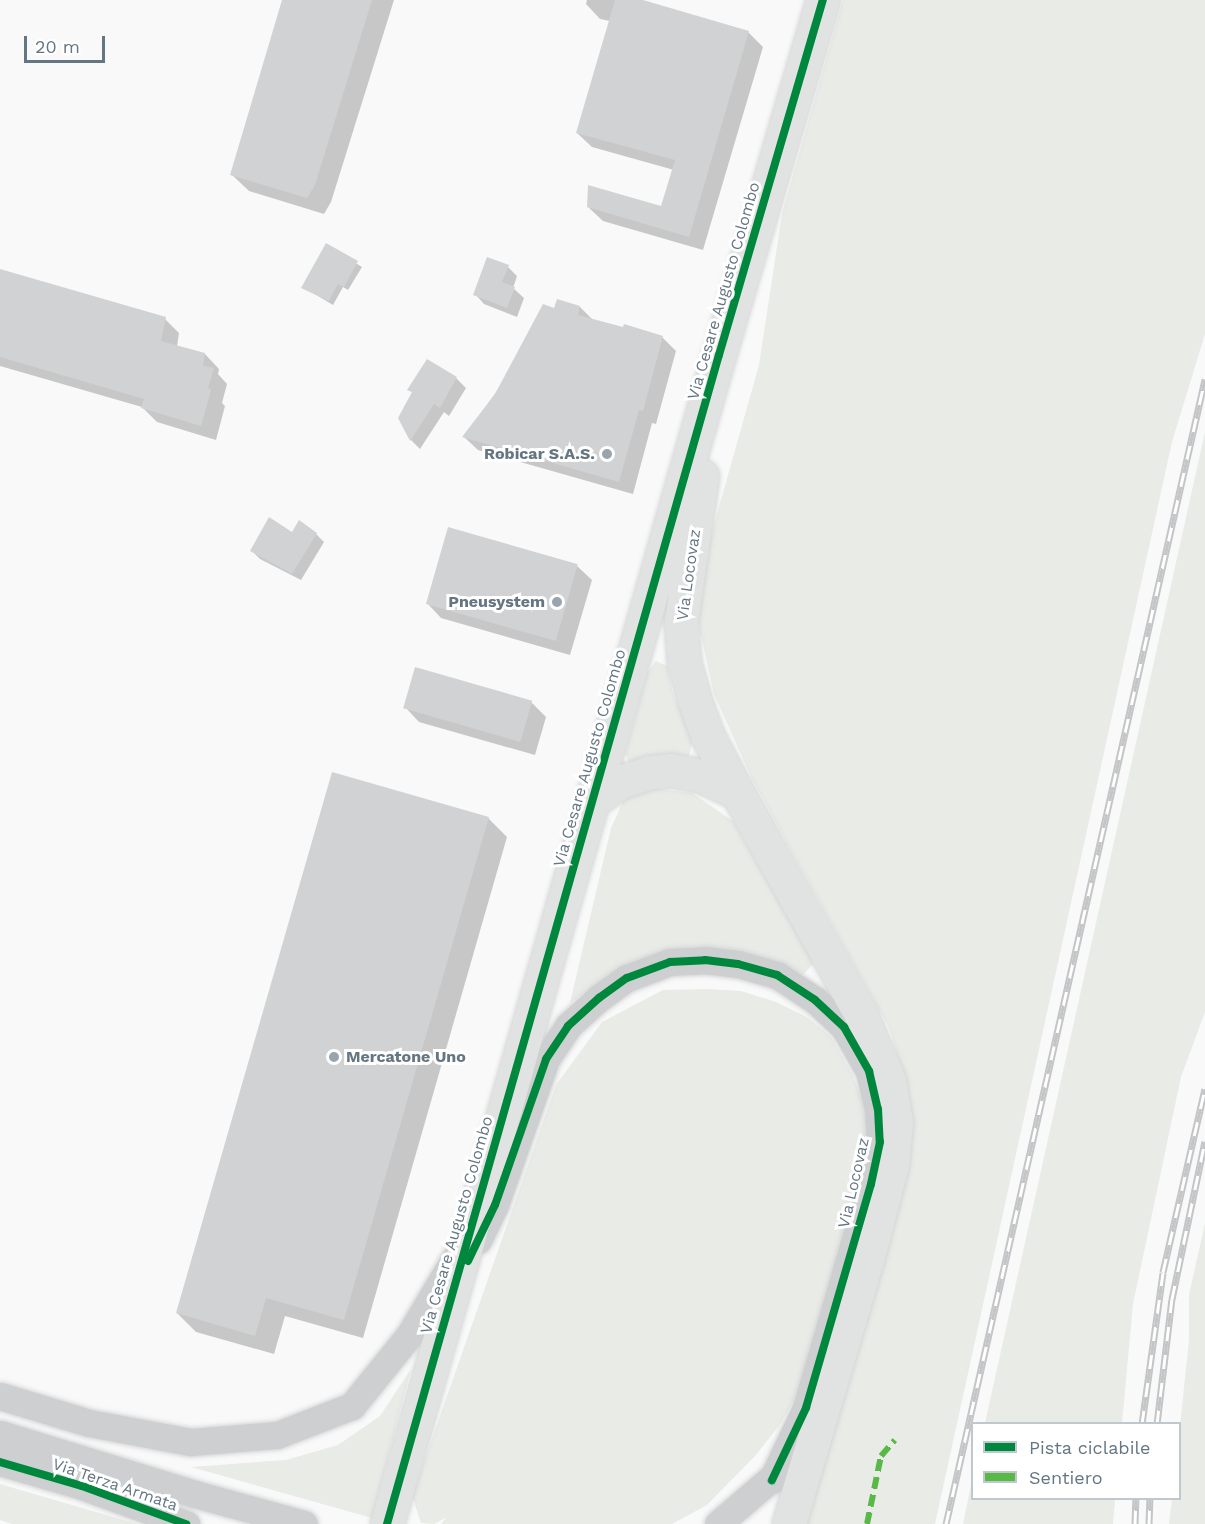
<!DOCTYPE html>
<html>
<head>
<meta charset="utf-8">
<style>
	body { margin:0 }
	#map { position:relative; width:1205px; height:1524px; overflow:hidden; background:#f9f9f9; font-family:"Work Sans",sans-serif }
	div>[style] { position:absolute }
	.green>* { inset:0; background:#e8ebe6 }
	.shadow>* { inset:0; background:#0003 }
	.building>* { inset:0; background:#d0d2d3; transform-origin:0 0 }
	.roads { filter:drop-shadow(0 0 2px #d5d6d7) drop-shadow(0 0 2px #d5d6d7) }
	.minor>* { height:27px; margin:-13.5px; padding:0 13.5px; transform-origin:13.5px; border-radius:13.5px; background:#cecfd0 }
	.major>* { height:33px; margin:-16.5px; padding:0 16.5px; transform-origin:16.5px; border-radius:16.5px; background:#e1e2e2 }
	.rail>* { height:7px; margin-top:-3.5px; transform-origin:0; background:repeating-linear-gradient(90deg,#fff 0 14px,#c3c5c6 0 28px); box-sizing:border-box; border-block:2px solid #c3c5c6 }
	.quiet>* { height:6px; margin-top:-3px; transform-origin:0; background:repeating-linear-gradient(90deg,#58b947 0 12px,transparent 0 18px) }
	.cycleway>* { height:8px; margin:-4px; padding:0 4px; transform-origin:4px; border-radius:4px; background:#00873e }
	.dots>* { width:16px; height:16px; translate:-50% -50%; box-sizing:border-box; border:3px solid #fff; border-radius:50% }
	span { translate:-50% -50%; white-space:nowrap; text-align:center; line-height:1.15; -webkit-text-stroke:6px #fff; paint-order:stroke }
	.street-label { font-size:16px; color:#657683 }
	.poi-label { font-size:16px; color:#657683; font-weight:700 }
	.right { translate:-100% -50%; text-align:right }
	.left { translate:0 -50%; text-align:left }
	.legend { position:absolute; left:971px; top:1422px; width:210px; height:78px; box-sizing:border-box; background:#fff; border:2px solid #c1c8cd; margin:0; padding:8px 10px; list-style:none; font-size:18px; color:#657683 }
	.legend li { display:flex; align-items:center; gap:12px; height:30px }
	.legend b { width:30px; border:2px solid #c1c8cd }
	.scale { position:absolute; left:24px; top:36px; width:81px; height:27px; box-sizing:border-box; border:3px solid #657683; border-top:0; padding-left:8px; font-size:18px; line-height:21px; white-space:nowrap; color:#657683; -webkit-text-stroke:4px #fff; paint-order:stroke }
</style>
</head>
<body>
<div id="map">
	<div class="green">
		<div style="clip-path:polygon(843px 0,1205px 0,1205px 334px,1172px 442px,935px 1524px,806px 1524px,891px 1231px,912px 1141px,908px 1091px,889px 1028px,752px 779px,714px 694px,695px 608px,710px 539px,759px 365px,782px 214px)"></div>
		<div style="clip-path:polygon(1205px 432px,1205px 1012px,1181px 1077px,1133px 1304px,1122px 1423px,985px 1423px)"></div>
		<div style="clip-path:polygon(656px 661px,667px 666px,673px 693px,693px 740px,688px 759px,629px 762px,625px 754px,647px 673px)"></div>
		<div style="clip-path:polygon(645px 787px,692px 793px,733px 821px,814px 963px,802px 976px,781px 966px,604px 979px,570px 1003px,611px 828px,625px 797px)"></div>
		<div style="clip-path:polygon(706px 989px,741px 991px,776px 1002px,807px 1017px,831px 1037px,852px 1074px,864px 1104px,868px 1128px,864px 1166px,799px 1392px,779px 1426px,755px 1456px,707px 1505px,672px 1524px,441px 1524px,447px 1517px,434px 1524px,421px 1523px,412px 1496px,556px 1085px,602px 1022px,663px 990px)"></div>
		<div style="clip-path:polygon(1205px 1223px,1205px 1524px,1169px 1524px,1172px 1499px,1180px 1498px,1180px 1426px,1189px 1340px,1189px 1295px)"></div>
		<div style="clip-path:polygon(411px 1369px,372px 1518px,191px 1467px,286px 1460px,338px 1445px,380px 1416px)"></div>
		<div style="clip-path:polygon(972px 1480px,972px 1498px,1115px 1499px,1113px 1524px,963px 1524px)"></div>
		<div style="clip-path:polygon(0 1484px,137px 1524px,12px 1524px,0 1520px)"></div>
	</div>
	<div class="shadow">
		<div style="clip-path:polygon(284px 0,394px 0,331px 202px,324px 214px,249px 191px,231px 174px)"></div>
		<div style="clip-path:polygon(587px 0,638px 0,748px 32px,763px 47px,703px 250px,603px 221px,588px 207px,662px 208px,674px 170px,592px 147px,577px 133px,610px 21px,600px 19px,586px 4px)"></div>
		<div style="clip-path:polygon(326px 245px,362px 267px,348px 290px,343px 287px,333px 305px,303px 287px)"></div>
		<div style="clip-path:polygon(508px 267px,517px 276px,513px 288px,524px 298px,517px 317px,484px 304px,475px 294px)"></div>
		<div style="clip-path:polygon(0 270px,165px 319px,179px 333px,177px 347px,205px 354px,219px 369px,218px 374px,227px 384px,222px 403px,225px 406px,216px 440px,157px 422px,142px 407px,0 366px)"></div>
		<div style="clip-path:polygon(580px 307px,593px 320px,624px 329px,625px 326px,663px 338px,676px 351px,656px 424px,652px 423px,633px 494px,478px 450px,464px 437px,555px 310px)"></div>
		<div style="clip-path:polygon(456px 378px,466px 388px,449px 416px,444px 412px,420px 449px,411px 440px,400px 418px)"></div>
		<div style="clip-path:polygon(293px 534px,316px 534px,324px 542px,301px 580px,260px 559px,252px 551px)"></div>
		<div style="clip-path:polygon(577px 566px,592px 580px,570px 655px,441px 618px,427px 603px)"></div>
		<div style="clip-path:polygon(532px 703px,546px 717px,535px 755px,419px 722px,405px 707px)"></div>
		<div style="clip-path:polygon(488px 818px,507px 837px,363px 1338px,285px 1316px,274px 1354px,196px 1332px,177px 1313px)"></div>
	</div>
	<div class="building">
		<div style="clip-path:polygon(282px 0,372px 0,315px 185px,307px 198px,230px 175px)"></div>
		<div style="clip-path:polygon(615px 0,643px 0,749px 31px,689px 237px,587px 207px,588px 185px,661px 206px,675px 160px,576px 133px)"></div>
		<div style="clip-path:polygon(326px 243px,358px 261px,344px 287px,338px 284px,329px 301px,301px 288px)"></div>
		<div style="clip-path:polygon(487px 257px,509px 265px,502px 282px,515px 287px,507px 308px,473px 295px)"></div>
		<div style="clip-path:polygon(0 269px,166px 317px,161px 341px,205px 353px,203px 366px,214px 368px,208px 388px,211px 390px,201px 426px,141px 408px,144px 399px,0 357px)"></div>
		<div style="clip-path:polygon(557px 299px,580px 306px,578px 315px,623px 327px,624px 324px,663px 336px,643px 411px,639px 410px,619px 482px,462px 437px,495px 394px,543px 304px,554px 308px)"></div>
		<div style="clip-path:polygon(427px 359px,457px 377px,440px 408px,434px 404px,410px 441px,398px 418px,412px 392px,407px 390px)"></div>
		<div style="clip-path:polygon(269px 517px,292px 532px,299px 520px,317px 533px,292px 574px,250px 551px)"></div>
		<div style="left:448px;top:527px;width:135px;height:80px;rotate:16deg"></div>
		<div style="left:415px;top:667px;width:122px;height:43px;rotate:16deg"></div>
		<div style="clip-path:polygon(332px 772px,489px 817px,344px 1320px,266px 1298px,255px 1336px,176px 1313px)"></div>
	</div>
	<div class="roads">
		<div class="minor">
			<div style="left:478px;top:1240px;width:39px;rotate:-64deg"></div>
			<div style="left:495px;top:1205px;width:155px;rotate:-70.7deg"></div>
			<div style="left:546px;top:1059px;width:40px;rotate:-56deg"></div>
			<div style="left:568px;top:1026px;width:42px;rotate:-42.1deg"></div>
			<div style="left:599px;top:998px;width:34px;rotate:-36deg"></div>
			<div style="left:627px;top:978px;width:46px;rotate:-20.4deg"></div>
			<div style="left:670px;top:962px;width:35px;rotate:-3deg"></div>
			<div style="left:705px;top:960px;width:33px;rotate:7deg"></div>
			<div style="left:738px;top:964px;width:41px;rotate:15.8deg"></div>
			<div style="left:777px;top:975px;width:45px;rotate:33.3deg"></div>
			<div style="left:815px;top:1000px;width:40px;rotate:43deg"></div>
			<div style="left:844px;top:1027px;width:51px;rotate:60.4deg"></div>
			<div style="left:869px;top:1071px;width:39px;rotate:77deg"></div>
			<div style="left:878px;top:1109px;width:33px;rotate:87deg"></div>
			<div style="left:880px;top:1142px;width:43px;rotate:102.1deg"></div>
			<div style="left:871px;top:1184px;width:233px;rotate:106.2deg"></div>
			<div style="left:806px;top:1408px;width:80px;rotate:115.3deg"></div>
			<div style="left:0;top:1396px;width:93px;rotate:16.9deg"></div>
			<div style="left:89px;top:1423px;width:104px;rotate:10.6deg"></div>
			<div style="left:191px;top:1442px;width:86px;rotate:-4.7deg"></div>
			<div style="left:277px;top:1435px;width:80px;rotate:-21.1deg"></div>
			<div style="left:352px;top:1406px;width:92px;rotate:-51.1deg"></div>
			<div style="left:410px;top:1334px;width:88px;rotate:-59.4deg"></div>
			<div style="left:0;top:1434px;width:204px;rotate:17.1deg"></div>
			<div style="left:195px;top:1494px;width:113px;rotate:15.4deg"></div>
			<div style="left:0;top:1462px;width:85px;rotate:16.3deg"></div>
			<div style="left:82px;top:1486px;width:111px;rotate:20.1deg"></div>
			<div style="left:718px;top:1524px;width:86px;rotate:-40.7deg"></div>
		</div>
		<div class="major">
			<div style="left:702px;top:476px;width:147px;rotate:98.2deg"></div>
			<div style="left:681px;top:621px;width:42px;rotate:85.9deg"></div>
			<div style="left:684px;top:663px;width:37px;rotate:74deg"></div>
			<div style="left:694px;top:699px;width:38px;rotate:70deg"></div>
			<div style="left:707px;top:735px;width:64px;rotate:62.2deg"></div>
			<div style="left:737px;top:792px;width:255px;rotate:60.9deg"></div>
			<div style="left:861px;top:1015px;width:72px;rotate:67deg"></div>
			<div style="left:889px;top:1081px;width:42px;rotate:80.3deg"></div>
			<div style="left:896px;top:1122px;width:43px;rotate:95.3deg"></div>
			<div style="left:892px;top:1165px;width:98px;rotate:104.7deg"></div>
			<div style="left:867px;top:1260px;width:275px;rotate:106.5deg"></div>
			<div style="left:592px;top:801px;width:34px;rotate:-34deg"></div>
			<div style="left:620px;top:782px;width:32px;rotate:-18deg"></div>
			<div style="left:650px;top:772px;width:21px;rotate:-5deg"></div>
			<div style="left:671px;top:770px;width:32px;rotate:11deg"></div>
			<div style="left:702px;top:776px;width:38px;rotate:25deg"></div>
			<div style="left:387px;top:1524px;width:1215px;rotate:-74.15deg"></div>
			<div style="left:719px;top:355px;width:370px;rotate:-73.7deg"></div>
		</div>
	</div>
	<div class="rail">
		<div style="left:1142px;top:1424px;width:153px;rotate:-82.1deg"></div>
		<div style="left:1163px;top:1272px;width:188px;rotate:-77.1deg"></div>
		<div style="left:1157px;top:1424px;width:126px;rotate:-83.2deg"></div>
		<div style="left:1172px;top:1299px;width:161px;rotate:-78.2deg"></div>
		<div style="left:946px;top:1524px;width:1174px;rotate:-77.25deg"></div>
		<div style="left:1135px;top:1524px;width:26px;rotate:-88deg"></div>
		<div style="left:1149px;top:1524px;width:26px;rotate:-88deg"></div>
	</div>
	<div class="quiet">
		<div style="left:867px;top:1524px;width:69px;rotate:-78.4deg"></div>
		<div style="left:881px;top:1456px;width:21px;rotate:-49deg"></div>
	</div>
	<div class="cycleway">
		<div style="left:468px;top:1261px;width:62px;rotate:-64.3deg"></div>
		<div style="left:495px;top:1205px;width:155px;rotate:-70.7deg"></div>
		<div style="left:546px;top:1059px;width:40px;rotate:-56deg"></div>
		<div style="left:568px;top:1026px;width:42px;rotate:-42.1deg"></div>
		<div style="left:599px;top:998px;width:34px;rotate:-36deg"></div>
		<div style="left:627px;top:978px;width:46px;rotate:-20.4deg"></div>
		<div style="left:670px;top:962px;width:35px;rotate:-3deg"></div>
		<div style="left:705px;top:960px;width:33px;rotate:7deg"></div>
		<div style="left:738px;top:964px;width:41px;rotate:15.8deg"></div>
		<div style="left:777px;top:975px;width:45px;rotate:33.3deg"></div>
		<div style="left:815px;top:1000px;width:40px;rotate:43deg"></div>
		<div style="left:844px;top:1027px;width:51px;rotate:60.4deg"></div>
		<div style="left:869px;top:1071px;width:39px;rotate:77deg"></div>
		<div style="left:878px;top:1109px;width:33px;rotate:87deg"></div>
		<div style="left:880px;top:1142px;width:43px;rotate:102.1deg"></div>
		<div style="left:871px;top:1184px;width:233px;rotate:106.2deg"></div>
		<div style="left:806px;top:1408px;width:80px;rotate:115.3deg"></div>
		<div style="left:0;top:1462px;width:85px;rotate:16.3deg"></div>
		<div style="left:82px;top:1486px;width:111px;rotate:20.1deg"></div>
		<div style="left:387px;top:1524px;width:1215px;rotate:-74.15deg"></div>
		<div style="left:719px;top:355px;width:370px;rotate:-73.7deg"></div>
	</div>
	<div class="dots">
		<div style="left:607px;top:454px;background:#99a4ac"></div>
		<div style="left:557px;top:602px;background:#99a4ac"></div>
		<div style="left:334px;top:1057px;background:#99a4ac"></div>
	</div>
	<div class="street-label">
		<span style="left:724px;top:291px;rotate:-74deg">Via Cesare Augusto Colombo</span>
		<span style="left:689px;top:575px;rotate:-82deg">Via Locovaz</span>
		<span style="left:590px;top:758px;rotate:-74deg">Via Cesare Augusto Colombo</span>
		<span style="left:854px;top:1183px;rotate:-77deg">Via Locovaz</span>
		<span style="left:457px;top:1225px;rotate:-74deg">Via Cesare Augusto Colombo</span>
		<span style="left:115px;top:1485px;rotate:19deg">Via Terza Armata</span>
	</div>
	<div class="poi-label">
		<span class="right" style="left:595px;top:454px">Robicar S.A.S.</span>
		<span class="right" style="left:545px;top:602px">Pneusystem</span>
		<span class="left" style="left:346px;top:1057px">Mercatone Uno</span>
	</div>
	<ul class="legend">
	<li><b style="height:8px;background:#00873e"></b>Pista ciclabile</li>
	<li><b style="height:8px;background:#58b947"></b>Sentiero</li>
	</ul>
	<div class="scale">20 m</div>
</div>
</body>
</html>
